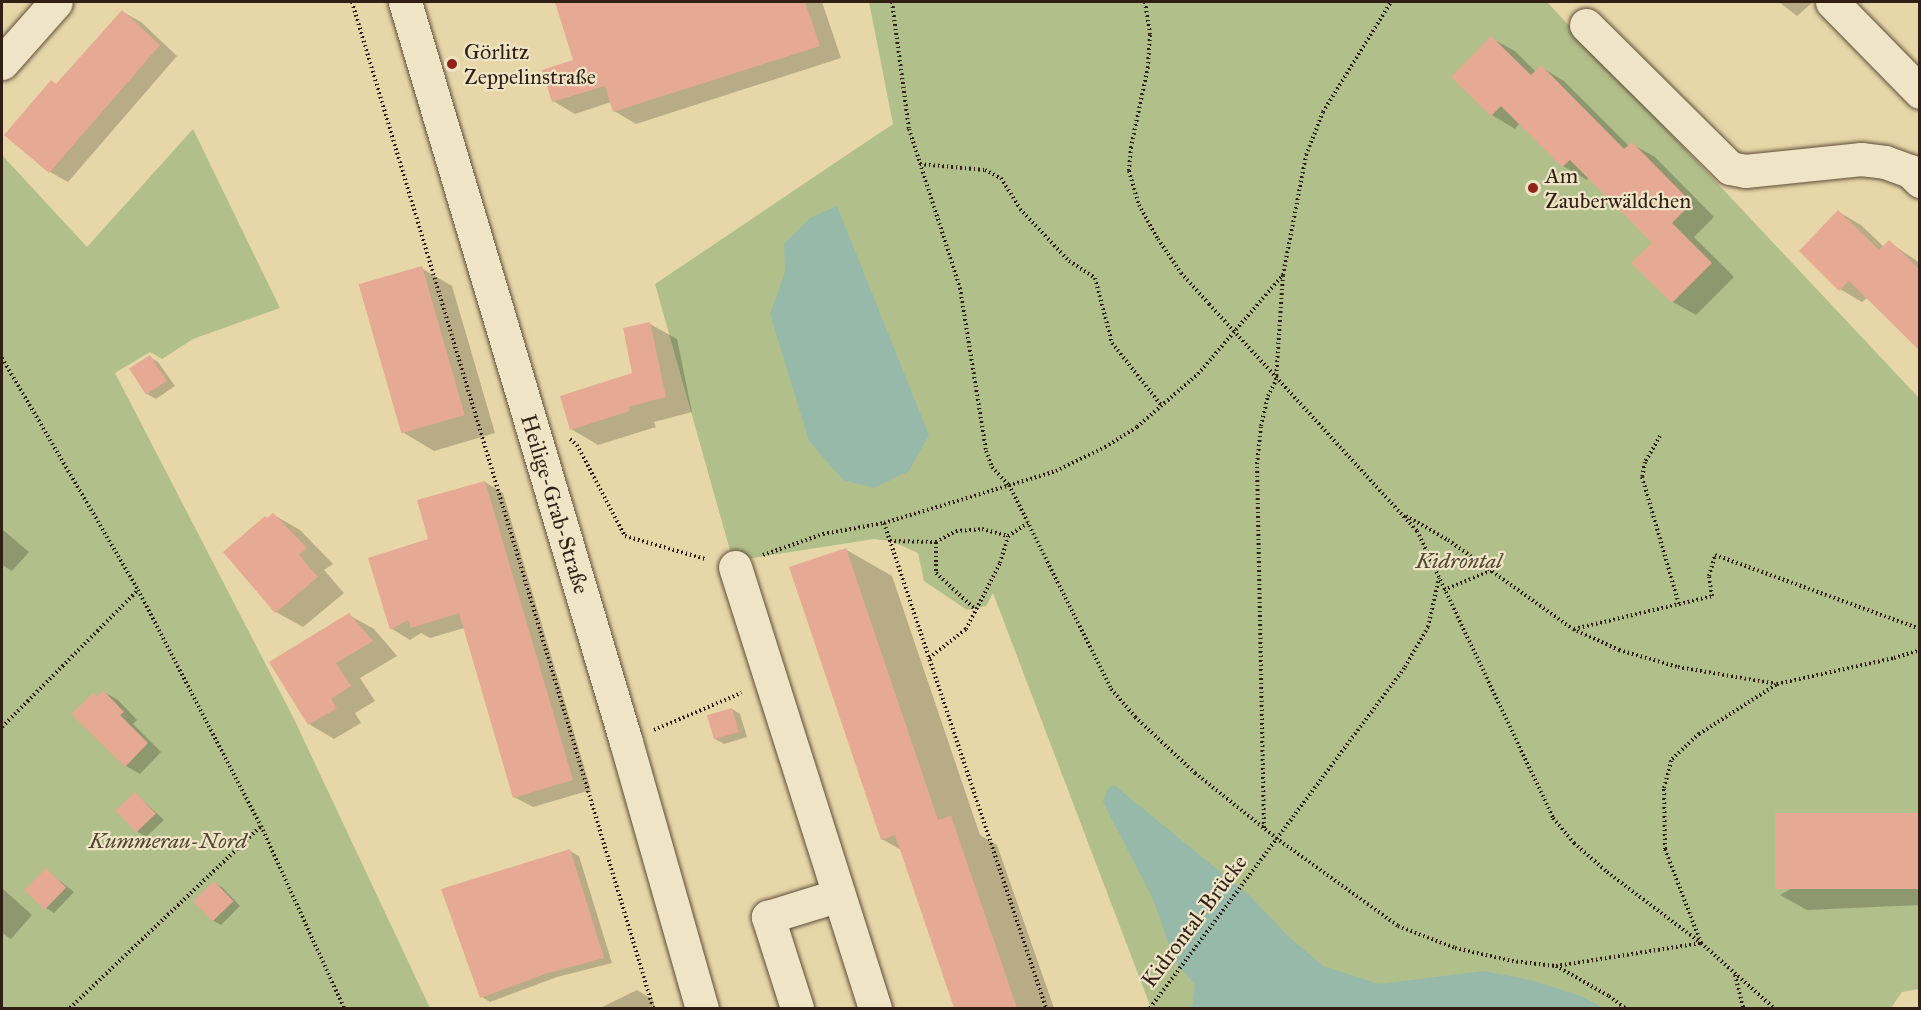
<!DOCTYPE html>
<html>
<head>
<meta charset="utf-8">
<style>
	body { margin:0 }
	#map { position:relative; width:1921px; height:1010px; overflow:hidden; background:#e7d7a8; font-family:"IM FELL Great Primer",serif }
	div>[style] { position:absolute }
	.green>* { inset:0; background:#b1bf8b }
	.water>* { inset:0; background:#97b9aa }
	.shadow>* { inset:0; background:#0003 }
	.building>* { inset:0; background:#e6a993; transform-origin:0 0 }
	.path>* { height:4px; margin-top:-2px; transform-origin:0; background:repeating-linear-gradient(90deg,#311f16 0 1.5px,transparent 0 4.5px) }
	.roads { filter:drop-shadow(0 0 2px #5e4d3a) drop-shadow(0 0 2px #5e4d3a) }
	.minor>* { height:33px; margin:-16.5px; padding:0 16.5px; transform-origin:16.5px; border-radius:16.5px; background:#efe5c6 }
	.dots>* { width:16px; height:16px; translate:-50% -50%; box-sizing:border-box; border:3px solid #efe5c6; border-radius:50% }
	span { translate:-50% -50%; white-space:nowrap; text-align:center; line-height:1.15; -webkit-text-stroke:4.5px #efe5c6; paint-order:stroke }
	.poi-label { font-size:22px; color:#311f16 }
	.left { translate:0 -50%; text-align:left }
	.street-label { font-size:22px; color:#311f16 }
	.park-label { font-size:22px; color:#514733; font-style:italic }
	.frame { position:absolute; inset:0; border:3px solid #311f16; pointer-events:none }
</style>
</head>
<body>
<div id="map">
	<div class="green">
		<div style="clip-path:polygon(869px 2px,1547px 2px,1919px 398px,1919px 989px,1902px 992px,1891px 1008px,1151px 1008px,993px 593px,986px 606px,967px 610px,924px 581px,918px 553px,891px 541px,874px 539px,733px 561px,655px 284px,893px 124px)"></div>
		<div style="clip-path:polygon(193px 129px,280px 308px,193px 339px,162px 359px,150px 352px,115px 373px,294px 719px,430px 1008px,2px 1008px,2px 155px,87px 247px)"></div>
	</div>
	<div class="water">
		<div style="clip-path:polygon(837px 206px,929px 435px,909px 471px,874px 488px,843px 480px,809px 441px,770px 314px,785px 272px,784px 244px,810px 218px)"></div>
		<div style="clip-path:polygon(1114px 785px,1251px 897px,1288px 936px,1323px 966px,1379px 984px,1483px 971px,1531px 980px,1581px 996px,1604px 1008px,1192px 1008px,1195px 985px,1175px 961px,1152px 897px,1103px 802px,1108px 789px)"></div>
	</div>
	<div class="shadow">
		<div style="clip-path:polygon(556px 2px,822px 2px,841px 58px,636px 124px,614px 111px,611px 102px,575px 114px,553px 101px,575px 61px)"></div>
		<div style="clip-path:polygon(1779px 2px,1813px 2px,1797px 16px)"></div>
		<div style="clip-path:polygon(123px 12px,141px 22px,177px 56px,68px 182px,50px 172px)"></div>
		<div style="clip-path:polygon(1491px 38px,1515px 51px,1536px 72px,1541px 67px,1564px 81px,1629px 146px,1632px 144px,1655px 157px,1714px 217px,1694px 237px,1734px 277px,1696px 315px,1673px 302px,1654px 243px,1589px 177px,1587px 180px,1563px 166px,1520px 123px,1515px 129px,1492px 115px,1453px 77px)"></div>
		<div style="clip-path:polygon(1839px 212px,1861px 225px,1884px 247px,1889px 242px,1920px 263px,1920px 345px,1868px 297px,1862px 302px,1840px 289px)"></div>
		<div style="clip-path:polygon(421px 268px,452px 286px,495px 433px,434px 451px,404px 433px)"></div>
		<div style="clip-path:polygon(650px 324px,677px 339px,692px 412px,654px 422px,656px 427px,598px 445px,571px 429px,634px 374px)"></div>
		<div style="clip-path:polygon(150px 357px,158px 362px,175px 386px,156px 399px,147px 394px)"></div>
		<div style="clip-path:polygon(485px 482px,503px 493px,591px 790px,533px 807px,514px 797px,464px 628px,430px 638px,421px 633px,410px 640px,392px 629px,370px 559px,430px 540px)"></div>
		<div style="clip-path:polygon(274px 515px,300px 530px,333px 564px,324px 570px,344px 593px,303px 627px,276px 612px,268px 519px)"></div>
		<div style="clip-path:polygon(2px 529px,29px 552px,12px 571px,2px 565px)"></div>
		<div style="clip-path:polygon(845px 549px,892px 576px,980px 835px,997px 845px,1054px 1008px,956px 1008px,901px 850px,882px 839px)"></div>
		<div style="clip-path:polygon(349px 615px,374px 629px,397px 656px,360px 678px,375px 701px,355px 713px,361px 723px,334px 739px,309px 724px)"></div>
		<div style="clip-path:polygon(104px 692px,118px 700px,137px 720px,133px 724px,161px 752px,140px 774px,126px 766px,98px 698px)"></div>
		<div style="clip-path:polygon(732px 709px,740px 714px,747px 737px,724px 744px,715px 739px)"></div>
		<div style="clip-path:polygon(136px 794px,164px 820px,146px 837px,138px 832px)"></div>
		<div style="clip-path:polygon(1920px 814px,1920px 905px,1807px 910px,1780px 895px)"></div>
		<div style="clip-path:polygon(570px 851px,579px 856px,612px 963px,557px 977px,490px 1002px,482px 997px,443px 890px)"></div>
		<div style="clip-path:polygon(46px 870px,74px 892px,54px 913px,46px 908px)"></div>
		<div style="clip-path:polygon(215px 883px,223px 888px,240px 906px,221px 925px,212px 920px)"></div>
		<div style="clip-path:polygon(2px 888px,32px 915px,11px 939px,2px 933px)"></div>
		<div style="clip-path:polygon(637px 990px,653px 1000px,655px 1008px,600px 1008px)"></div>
	</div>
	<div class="building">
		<div style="clip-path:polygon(555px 2px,805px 2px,820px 46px,613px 112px,605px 86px,552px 102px,542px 70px,573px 60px)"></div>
		<div style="clip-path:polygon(122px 10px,160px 45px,49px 173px,4px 135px,51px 80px,56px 84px)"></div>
		<div style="clip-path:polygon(1491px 36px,1531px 75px,1541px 65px,1624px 149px,1632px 142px,1692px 203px,1672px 223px,1712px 263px,1672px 303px,1631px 263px,1652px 243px,1570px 160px,1562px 167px,1501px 106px,1491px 116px,1451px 77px)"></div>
		<div style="clip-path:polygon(1838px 210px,1879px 250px,1889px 240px,1920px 270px,1920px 351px,1849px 281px,1839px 291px,1799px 251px)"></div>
		<div style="left:422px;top:266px;width:155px;height:66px;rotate:74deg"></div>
		<div style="clip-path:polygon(650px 322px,666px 397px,628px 407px,630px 411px,570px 430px,560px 396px,632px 373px,623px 328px)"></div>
		<div style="left:150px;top:355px;width:31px;height:25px;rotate:57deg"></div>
		<div style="clip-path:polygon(485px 481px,573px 780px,513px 798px,459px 613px,411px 628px,408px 620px,390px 630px,368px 558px,428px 539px,417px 500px)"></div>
		<div style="clip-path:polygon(273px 513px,307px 548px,299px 555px,318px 577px,275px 613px,223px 552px,265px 516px,267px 518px)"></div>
		<div style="clip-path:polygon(846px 548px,938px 820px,951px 816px,1017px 1008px,954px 1008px,895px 835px,881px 840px,789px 567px)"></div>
		<div style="clip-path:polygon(349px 613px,373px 641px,336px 663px,351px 686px,331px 699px,337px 708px,308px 725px,269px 662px)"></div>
		<div style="clip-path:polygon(103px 690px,124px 712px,120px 715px,148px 743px,125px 767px,71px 714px,93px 693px,97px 697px)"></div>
		<div style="left:732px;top:708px;width:25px;height:26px;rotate:74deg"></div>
		<div style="left:135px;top:792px;width:30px;height:27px;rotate:46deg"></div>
		<div style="left:1920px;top:813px;width:76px;height:145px;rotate:90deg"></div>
		<div style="clip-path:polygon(570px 849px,604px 958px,548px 973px,480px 998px,441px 889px)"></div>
		<div style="left:46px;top:868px;width:28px;height:31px;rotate:44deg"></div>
		<div style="left:214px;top:881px;width:28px;height:29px;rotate:46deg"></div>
	</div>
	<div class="path">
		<div style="left:352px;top:2px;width:1050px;rotate:73.34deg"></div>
		<div style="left:892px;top:2px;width:128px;rotate:82.4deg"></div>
		<div style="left:909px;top:129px;width:167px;rotate:72.2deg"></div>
		<div style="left:960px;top:288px;width:165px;rotate:80.9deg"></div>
		<div style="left:986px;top:451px;width:17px;rotate:69deg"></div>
		<div style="left:992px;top:467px;width:25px;rotate:47deg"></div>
		<div style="left:1009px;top:485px;width:228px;rotate:63.4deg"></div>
		<div style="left:1111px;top:689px;width:37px;rotate:49deg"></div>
		<div style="left:1135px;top:717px;width:82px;rotate:43deg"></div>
		<div style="left:1195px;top:773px;width:104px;rotate:38.7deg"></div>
		<div style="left:1276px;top:838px;width:150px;rotate:35.8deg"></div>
		<div style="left:1398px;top:926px;width:61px;rotate:21.1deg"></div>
		<div style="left:1455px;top:948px;width:58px;rotate:12.8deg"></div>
		<div style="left:1512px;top:961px;width:44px;rotate:6.5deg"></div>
		<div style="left:1556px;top:966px;width:61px;rotate:29.5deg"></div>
		<div style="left:1609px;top:996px;width:20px;rotate:37deg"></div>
		<div style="left:1145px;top:2px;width:33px;rotate:81deg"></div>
		<div style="left:1150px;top:35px;width:32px;rotate:94deg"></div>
		<div style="left:1148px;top:67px;width:82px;rotate:102deg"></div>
		<div style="left:1131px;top:147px;width:24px;rotate:95deg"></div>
		<div style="left:1129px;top:171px;width:35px;rotate:74deg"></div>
		<div style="left:1139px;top:205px;width:39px;rotate:61deg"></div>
		<div style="left:1158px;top:239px;width:41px;rotate:55.9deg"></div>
		<div style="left:1181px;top:273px;width:42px;rotate:47.9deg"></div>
		<div style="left:1209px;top:304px;width:308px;rotate:47.5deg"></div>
		<div style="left:1417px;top:531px;width:318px;rotate:64.6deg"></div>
		<div style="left:1553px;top:818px;width:33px;rotate:50deg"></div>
		<div style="left:1574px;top:843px;width:44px;rotate:41.3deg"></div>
		<div style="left:1607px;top:872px;width:118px;rotate:37.1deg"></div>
		<div style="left:1701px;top:943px;width:98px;rotate:41.7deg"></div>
		<div style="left:920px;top:164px;width:65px;rotate:5.3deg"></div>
		<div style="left:985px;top:170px;width:18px;rotate:27deg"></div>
		<div style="left:1001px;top:178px;width:36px;rotate:58deg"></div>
		<div style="left:1020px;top:209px;width:71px;rotate:46.7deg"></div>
		<div style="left:1069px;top:261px;width:31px;rotate:33deg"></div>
		<div style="left:1095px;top:278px;width:67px;rotate:75.3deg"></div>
		<div style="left:1112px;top:343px;width:80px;rotate:51.6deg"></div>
		<div style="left:2px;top:358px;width:269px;rotate:59.6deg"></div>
		<div style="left:138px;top:590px;width:266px;rotate:62.5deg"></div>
		<div style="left:261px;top:826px;width:200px;rotate:65.5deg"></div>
		<div style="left:1660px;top:436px;width:30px;rotate:120deg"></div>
		<div style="left:1645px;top:462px;width:15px;rotate:101deg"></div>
		<div style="left:1642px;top:477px;width:132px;rotate:73.8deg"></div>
		<div style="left:570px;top:439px;width:9px;rotate:41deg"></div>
		<div style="left:577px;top:445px;width:103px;rotate:62.2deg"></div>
		<div style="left:625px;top:536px;width:83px;rotate:16deg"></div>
		<div style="left:1406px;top:516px;width:48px;rotate:29.7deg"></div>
		<div style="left:1448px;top:540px;width:153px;rotate:35.5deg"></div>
		<div style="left:1573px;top:629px;width:51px;rotate:24.5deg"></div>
		<div style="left:1619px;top:650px;width:61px;rotate:16.1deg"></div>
		<div style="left:1678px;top:667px;width:100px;rotate:9.7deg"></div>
		<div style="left:1777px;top:684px;width:120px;rotate:-12.5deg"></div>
		<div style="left:1894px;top:658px;width:27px;rotate:-17deg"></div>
		<div style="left:884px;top:523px;width:511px;rotate:71.53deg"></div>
		<div style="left:890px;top:541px;width:46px;rotate:1.2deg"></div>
		<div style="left:936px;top:542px;width:23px;rotate:-29deg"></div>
		<div style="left:956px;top:531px;width:26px;rotate:-4deg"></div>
		<div style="left:982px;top:529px;width:27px;rotate:15deg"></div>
		<div style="left:936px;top:542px;width:31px;rotate:90deg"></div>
		<div style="left:936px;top:573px;width:54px;rotate:42.8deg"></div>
		<div style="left:763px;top:555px;width:64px;rotate:-19.3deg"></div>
		<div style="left:823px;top:534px;width:62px;rotate:-10.2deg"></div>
		<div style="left:884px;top:523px;width:180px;rotate:-16.8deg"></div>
		<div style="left:1056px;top:471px;width:55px;rotate:-26.1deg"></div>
		<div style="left:1105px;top:447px;width:38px;rotate:-32deg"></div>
		<div style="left:1137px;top:427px;width:81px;rotate:-41deg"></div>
		<div style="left:1198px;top:374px;width:130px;rotate:-49.4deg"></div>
		<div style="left:1444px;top:590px;width:52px;rotate:-22.6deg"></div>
		<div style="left:1574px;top:629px;width:142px;rotate:-13.4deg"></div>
		<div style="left:1712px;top:596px;width:20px;rotate:-99deg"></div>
		<div style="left:1709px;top:576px;width:22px;rotate:-74deg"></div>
		<div style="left:1715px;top:555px;width:218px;rotate:19.8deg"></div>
		<div style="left:929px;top:658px;width:47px;rotate:-38.1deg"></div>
		<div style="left:966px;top:629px;width:74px;rotate:-62.7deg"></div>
		<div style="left:1000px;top:563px;width:28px;rotate:-73deg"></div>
		<div style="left:1008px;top:536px;width:24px;rotate:-33deg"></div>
		<div style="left:2px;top:727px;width:193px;rotate:-45.2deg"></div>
		<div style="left:654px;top:730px;width:95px;rotate:-23deg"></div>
		<div style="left:1264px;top:828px;width:364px;rotate:-91.1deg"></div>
		<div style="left:1257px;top:464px;width:38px;rotate:-84deg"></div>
		<div style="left:1261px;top:426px;width:31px;rotate:-77deg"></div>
		<div style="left:1268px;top:396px;width:18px;rotate:-63deg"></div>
		<div style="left:1276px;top:380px;width:105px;rotate:-86.2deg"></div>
		<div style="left:1283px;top:275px;width:122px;rotate:-79.1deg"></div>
		<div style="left:1306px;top:155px;width:46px;rotate:-68.4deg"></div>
		<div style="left:1323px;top:112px;width:129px;rotate:-58.3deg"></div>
		<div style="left:1556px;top:966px;width:147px;rotate:-9deg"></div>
		<div style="left:1701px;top:943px;width:101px;rotate:-111deg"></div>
		<div style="left:1665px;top:849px;width:61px;rotate:-90.9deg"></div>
		<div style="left:1664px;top:788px;width:30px;rotate:-75deg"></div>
		<div style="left:1672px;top:759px;width:37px;rotate:-43deg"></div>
		<div style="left:1699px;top:734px;width:93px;rotate:-32.7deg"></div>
		<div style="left:1735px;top:975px;width:34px;rotate:76deg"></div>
		<div style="left:70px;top:1008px;width:264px;rotate:-43.6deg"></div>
		<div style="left:1150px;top:1008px;width:426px;rotate:-53.2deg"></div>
		<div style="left:1405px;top:667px;width:46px;rotate:-60.1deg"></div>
		<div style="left:1428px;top:627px;width:50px;rotate:-77.3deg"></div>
	</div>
	<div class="roads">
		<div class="minor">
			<div style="left:405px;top:2px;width:772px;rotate:73.37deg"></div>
			<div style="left:626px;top:742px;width:277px;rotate:74.1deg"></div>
			<div style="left:1832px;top:2px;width:126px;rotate:45.6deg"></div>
			<div style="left:1586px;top:25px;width:203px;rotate:44.8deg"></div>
			<div style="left:1730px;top:168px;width:15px;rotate:11deg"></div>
			<div style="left:1745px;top:171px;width:117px;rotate:-5.9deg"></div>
			<div style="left:1861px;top:159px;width:24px;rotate:7deg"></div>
			<div style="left:1885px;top:162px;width:27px;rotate:20deg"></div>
			<div style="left:1910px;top:171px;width:14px;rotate:45deg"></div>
			<div style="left:2px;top:63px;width:81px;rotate:-48.5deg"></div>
			<div style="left:735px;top:567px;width:463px;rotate:72.4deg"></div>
			<div style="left:797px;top:1008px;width:96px;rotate:-107.7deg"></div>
			<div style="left:768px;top:917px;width:74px;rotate:-17.2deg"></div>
		</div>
	</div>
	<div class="dots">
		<div style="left:452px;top:64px;background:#8f2418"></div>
		<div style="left:1533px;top:188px;background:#8f2418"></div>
	</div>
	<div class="poi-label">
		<span class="left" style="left:464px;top:64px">Görlitz<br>Zeppelinstraße</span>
		<span class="left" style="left:1545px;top:188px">Am<br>Zauberwäldchen</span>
	</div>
	<div class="street-label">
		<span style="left:555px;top:504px;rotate:73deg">Heilige-Grab-Straße</span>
		<span style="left:1194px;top:921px;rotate:-53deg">Kidrontal-Brücke</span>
	</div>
	<div class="park-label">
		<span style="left:1459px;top:561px">Kidrontal</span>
		<span style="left:168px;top:841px">Kummerau-Nord</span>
	</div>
	<div class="frame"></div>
</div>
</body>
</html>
